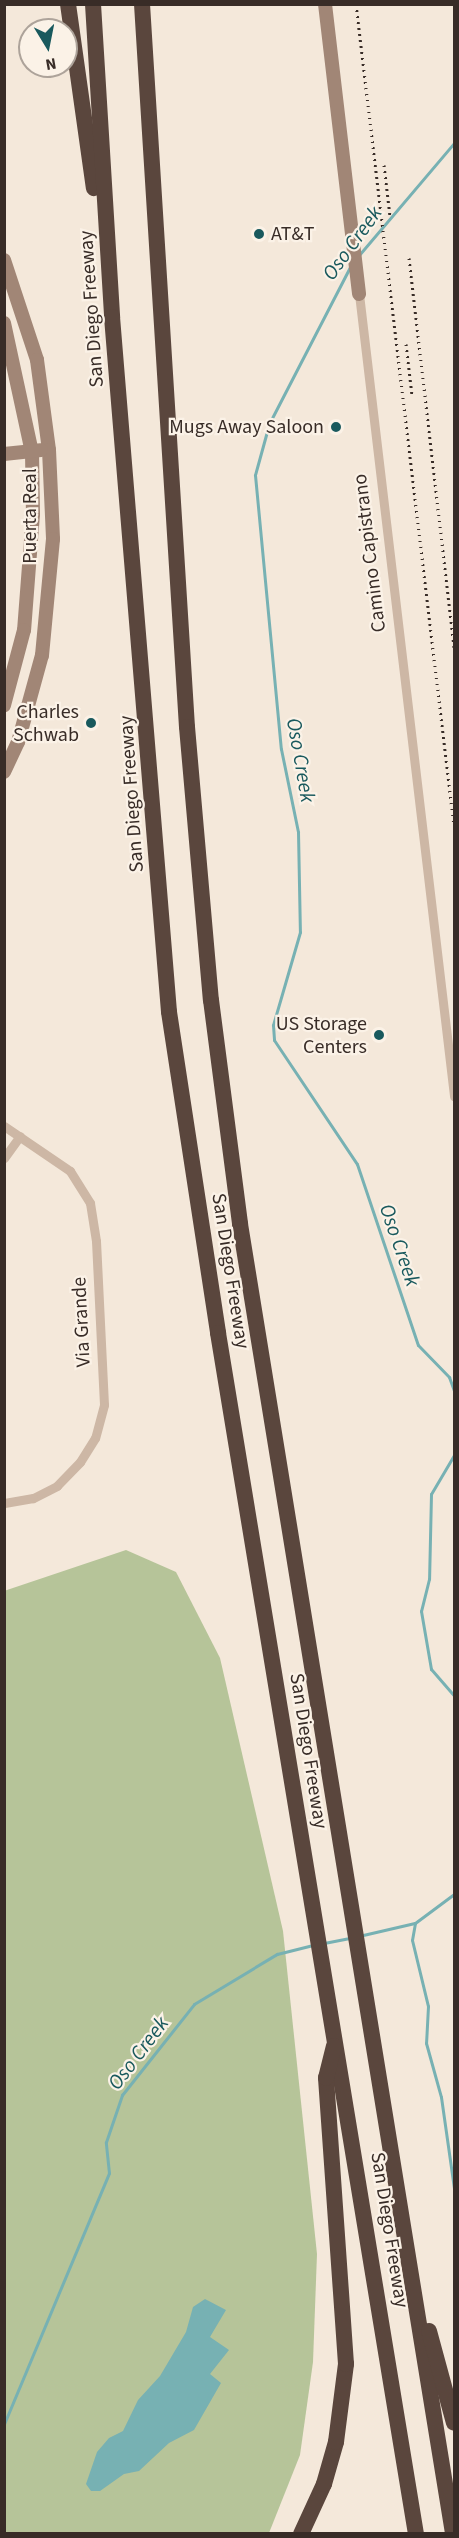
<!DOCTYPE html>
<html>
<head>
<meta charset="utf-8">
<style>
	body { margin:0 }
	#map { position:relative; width:459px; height:2538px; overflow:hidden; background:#f4e8da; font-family:"Source Sans 3",sans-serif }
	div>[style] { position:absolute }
	.green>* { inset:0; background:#b6c499 }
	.water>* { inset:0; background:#77b1b3 }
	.stream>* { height:3px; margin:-1.5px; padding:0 1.5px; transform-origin:1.5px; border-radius:1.5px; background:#77b1b3 }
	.street>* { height:9px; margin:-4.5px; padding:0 4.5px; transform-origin:4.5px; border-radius:4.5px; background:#cdb7a5 }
	.secondary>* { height:14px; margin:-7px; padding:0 7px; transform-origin:7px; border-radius:7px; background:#a18676 }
	.highway>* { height:16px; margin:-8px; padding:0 8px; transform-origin:8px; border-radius:8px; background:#5a463d }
	.rail>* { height:3px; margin-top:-1.5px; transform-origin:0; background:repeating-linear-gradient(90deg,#382c27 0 1.5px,transparent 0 6px) }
	.dots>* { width:16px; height:16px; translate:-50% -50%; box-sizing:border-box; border:3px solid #fbf2e7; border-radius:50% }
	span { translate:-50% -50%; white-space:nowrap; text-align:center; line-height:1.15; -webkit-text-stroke:4.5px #fbf2e7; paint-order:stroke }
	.poi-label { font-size:20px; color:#382c27 }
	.left { translate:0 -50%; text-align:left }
	.right { translate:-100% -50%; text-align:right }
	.street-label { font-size:20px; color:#382c27 }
	.water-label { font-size:21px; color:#19595d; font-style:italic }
	.frame { position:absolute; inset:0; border:6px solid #382c27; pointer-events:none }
	.north { position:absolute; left:18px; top:18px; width:60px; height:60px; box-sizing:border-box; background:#fbf2e7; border:2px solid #ada39a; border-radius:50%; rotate:170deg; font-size:16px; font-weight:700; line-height:24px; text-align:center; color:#382c27 }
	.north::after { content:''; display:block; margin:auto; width:21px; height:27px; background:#19595d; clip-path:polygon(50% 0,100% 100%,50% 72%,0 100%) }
</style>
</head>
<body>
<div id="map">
	<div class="green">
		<div style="clip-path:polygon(126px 1550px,176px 1572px,220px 1658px,283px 1931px,317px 2254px,313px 2362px,300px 2455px,269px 2533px,5px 2533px,4px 1591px)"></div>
	</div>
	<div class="water">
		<div style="clip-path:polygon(205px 2299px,226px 2310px,210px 2337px,229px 2350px,210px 2374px,221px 2383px,194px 2430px,169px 2443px,139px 2471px,124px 2474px,100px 2491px,91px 2491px,86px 2484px,97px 2452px,109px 2438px,123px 2431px,138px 2400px,160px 2376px,186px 2332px,193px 2307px)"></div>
	</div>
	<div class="stream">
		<div style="left:359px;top:255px;width:147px;rotate:-49.7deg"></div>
		<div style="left:351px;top:265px;width:179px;rotate:117.3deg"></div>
		<div style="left:269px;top:424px;width:53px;rotate:105.4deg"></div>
		<div style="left:255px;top:475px;width:275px;rotate:84.6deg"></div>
		<div style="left:281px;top:749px;width:85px;rotate:78.4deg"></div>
		<div style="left:298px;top:832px;width:100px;rotate:88.9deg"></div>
		<div style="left:300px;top:932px;width:97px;rotate:106.2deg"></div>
		<div style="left:273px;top:1025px;width:15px;rotate:86deg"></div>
		<div style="left:274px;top:1040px;width:149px;rotate:56.2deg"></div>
		<div style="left:357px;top:1164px;width:191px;rotate:71.4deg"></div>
		<div style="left:418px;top:1345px;width:45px;rotate:45.9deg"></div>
		<div style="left:449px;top:1377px;width:15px;rotate:70deg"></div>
		<div style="left:454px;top:1455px;width:45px;rotate:120.5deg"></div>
		<div style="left:431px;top:1494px;width:85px;rotate:91.3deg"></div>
		<div style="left:429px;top:1579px;width:33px;rotate:104deg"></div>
		<div style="left:421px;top:1611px;width:59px;rotate:80.2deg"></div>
		<div style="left:431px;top:1669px;width:35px;rotate:49deg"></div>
		<div style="left:415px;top:1923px;width:17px;rotate:100deg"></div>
		<div style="left:412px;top:1940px;width:68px;rotate:76.4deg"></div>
		<div style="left:428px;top:2006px;width:37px;rotate:93deg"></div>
		<div style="left:426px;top:2043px;width:56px;rotate:74.5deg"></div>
		<div style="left:441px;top:2097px;width:92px;rotate:81.9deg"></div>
		<div style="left:363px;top:1935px;width:53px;rotate:-13deg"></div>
		<div style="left:415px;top:1923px;width:49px;rotate:-36.6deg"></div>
		<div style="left:324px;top:1943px;width:26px;rotate:-11deg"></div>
		<div style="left:4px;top:2424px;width:272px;rotate:-67.3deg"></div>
		<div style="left:109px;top:2173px;width:31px;rotate:-96deg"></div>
		<div style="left:106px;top:2142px;width:50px;rotate:-71.2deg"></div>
		<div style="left:122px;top:2095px;width:116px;rotate:-51.6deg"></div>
		<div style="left:194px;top:2004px;width:97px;rotate:-31.1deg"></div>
		<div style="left:277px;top:1954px;width:36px;rotate:-14deg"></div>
	</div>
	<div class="street">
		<div style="left:359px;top:294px;width:808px;rotate:83.24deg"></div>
		<div style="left:4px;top:1126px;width:80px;rotate:34.3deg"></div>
		<div style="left:70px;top:1171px;width:38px;rotate:58deg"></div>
		<div style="left:90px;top:1203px;width:38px;rotate:81deg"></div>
		<div style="left:96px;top:1241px;width:164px;rotate:87.2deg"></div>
		<div style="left:104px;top:1405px;width:34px;rotate:105deg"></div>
		<div style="left:95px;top:1438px;width:28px;rotate:122deg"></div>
		<div style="left:80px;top:1462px;width:33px;rotate:134deg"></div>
		<div style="left:57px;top:1486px;width:27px;rotate:153deg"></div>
		<div style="left:33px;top:1498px;width:29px;rotate:170deg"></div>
		<div style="left:4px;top:1158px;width:27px;rotate:-54deg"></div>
	</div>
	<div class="secondary">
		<div style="left:325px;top:4px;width:292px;rotate:83.3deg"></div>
		<div style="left:4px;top:260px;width:105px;rotate:71.7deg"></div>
		<div style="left:37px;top:360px;width:91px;rotate:82.4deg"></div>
		<div style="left:49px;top:450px;width:89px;rotate:87.4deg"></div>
		<div style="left:53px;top:539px;width:117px;rotate:95.4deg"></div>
		<div style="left:42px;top:655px;width:90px;rotate:105.4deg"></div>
		<div style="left:18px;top:742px;width:33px;rotate:115deg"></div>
		<div style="left:4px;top:323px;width:132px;rotate:77.8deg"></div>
		<div style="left:32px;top:452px;width:62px;rotate:89.1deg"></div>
		<div style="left:33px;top:514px;width:116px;rotate:94.4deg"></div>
		<div style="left:24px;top:630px;width:78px;rotate:104.9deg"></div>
		<div style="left:4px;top:454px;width:37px;rotate:-6deg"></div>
	</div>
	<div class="highway">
		<div style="left:68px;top:4px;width:186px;rotate:82deg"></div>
		<div style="left:93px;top:4px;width:314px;rotate:86.5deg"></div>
		<div style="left:112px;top:317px;width:697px;rotate:85.31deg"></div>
		<div style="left:169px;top:1012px;width:325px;rotate:81.3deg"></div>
		<div style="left:218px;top:1333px;width:1217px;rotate:80.64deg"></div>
		<div style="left:142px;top:4px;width:724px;rotate:86.44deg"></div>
		<div style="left:187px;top:727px;width:274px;rotate:85deg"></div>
		<div style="left:211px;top:1000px;width:226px;rotate:82.6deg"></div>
		<div style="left:240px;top:1224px;width:1327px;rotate:80.76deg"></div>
		<div style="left:429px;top:2331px;width:95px;rotate:74.8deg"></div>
		<div style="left:301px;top:2534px;width:55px;rotate:-65.3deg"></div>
		<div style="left:324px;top:2484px;width:44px;rotate:-74.1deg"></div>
		<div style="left:336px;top:2442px;width:79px;rotate:-82.7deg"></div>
		<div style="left:346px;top:2364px;width:287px;rotate:-94deg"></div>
		<div style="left:326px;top:2078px;width:33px;rotate:-76deg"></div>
	</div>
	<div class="rail">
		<div style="left:356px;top:4px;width:828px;rotate:83.2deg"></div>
		<div style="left:384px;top:165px;width:51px;rotate:83.3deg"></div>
		<div style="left:409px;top:258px;width:394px;rotate:83.4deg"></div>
		<div style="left:406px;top:344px;width:51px;rotate:83.3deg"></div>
	</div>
	<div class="dots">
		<div style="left:259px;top:234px;background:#19595d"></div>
		<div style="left:336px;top:427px;background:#19595d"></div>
		<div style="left:91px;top:723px;background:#19595d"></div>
		<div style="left:379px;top:1035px;background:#19595d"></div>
	</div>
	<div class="poi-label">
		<span class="left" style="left:271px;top:234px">AT&amp;T</span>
		<span class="right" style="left:324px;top:427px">Mugs Away Saloon</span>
		<span class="right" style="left:79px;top:724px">Charles<br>Schwab</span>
		<span class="right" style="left:367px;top:1036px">US Storage<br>Centers</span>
	</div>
	<div class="street-label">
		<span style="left:92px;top:309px;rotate:-94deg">San Diego Freeway</span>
		<span style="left:30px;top:516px;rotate:-90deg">Puerta Real</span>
		<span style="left:370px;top:553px;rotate:-97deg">Camino Capistrano</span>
		<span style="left:132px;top:794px;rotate:-94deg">San Diego Freeway</span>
		<span style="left:230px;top:1271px;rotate:81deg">San Diego Freeway</span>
		<span style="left:82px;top:1322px;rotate:-93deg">Via Grande</span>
		<span style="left:308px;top:1751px;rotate:81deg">San Diego Freeway</span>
		<span style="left:389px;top:2230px;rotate:81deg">San Diego Freeway</span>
	</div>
	<div class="water-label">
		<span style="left:352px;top:243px;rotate:-54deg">Oso Creek</span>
		<span style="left:301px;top:760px;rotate:80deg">Oso Creek</span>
		<span style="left:400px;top:1245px;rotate:71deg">Oso Creek</span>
		<span style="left:138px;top:2053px;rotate:-53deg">Oso Creek</span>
	</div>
	<div class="frame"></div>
	<div class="north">N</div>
</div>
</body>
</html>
